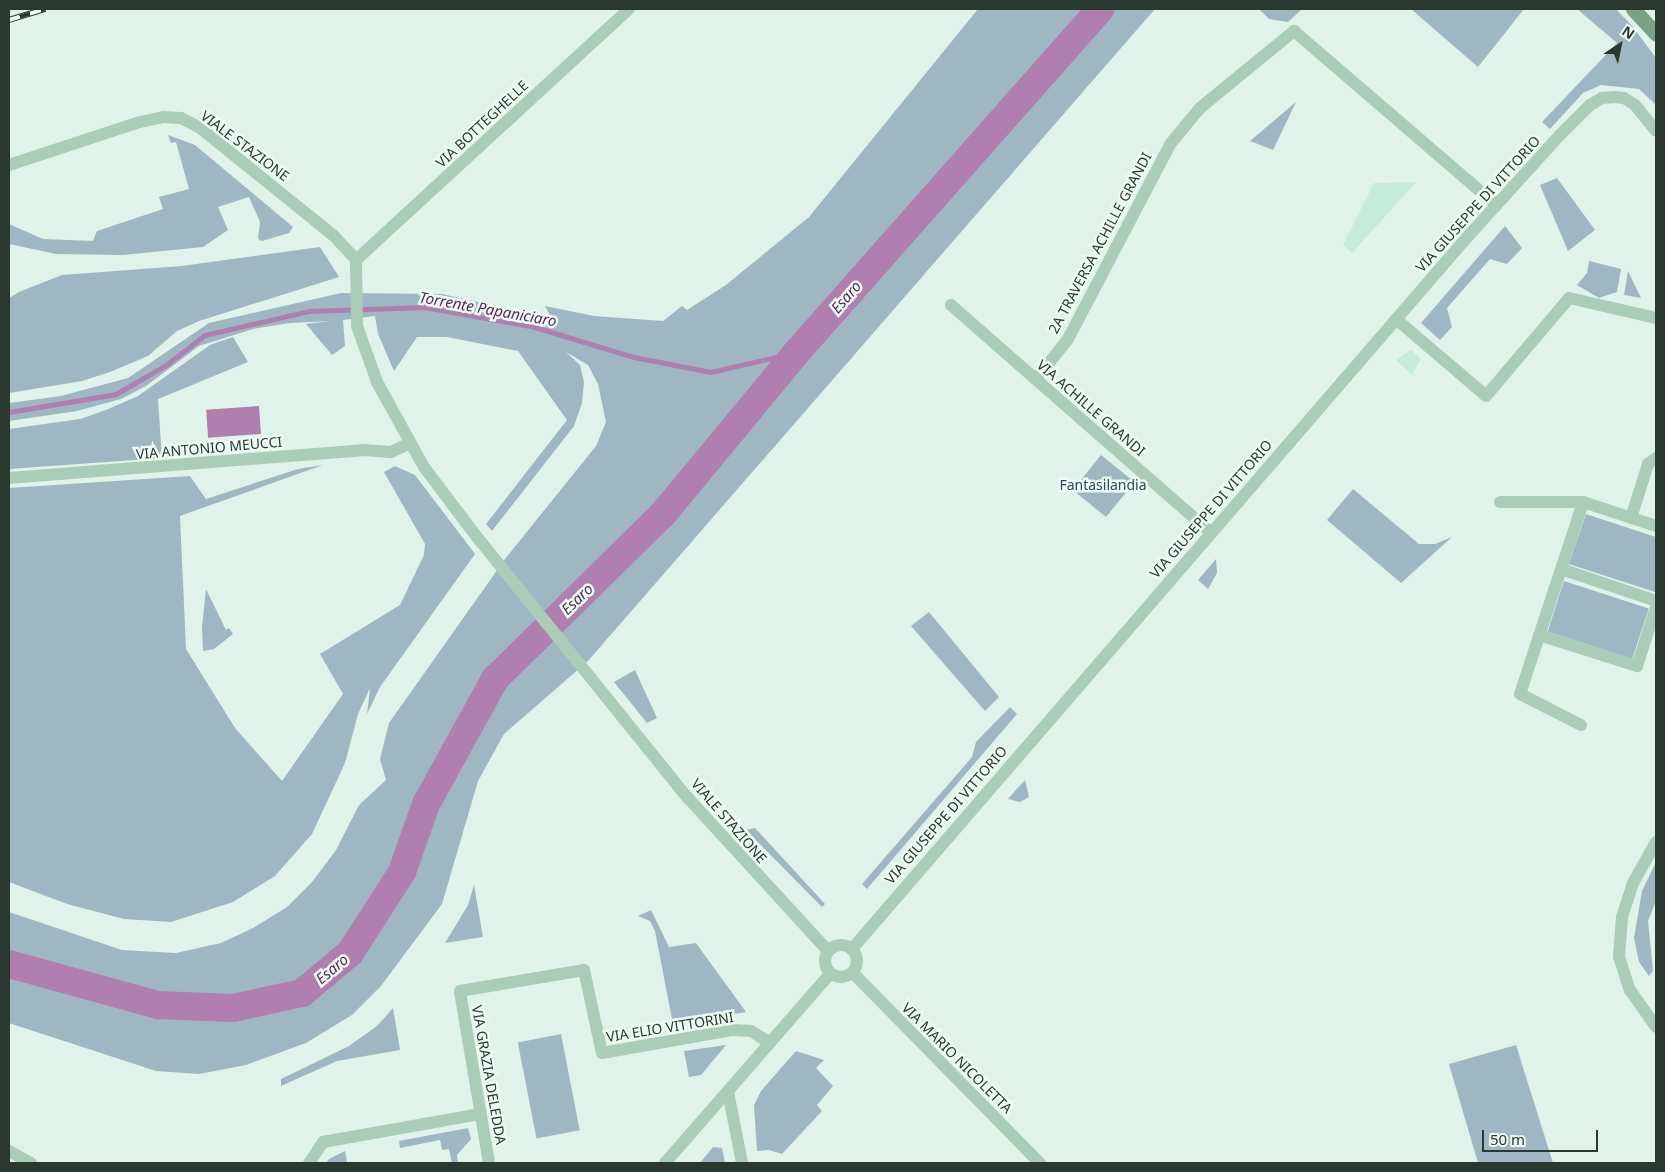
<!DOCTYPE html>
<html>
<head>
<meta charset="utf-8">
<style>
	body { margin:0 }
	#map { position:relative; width:1665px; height:1172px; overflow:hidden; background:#dff3ea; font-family:"Noto Sans",sans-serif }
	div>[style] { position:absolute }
	.green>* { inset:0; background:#9fb7c3; transform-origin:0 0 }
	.plaza>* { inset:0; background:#c6ebda }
	.water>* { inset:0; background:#b07eaf; transform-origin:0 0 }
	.stream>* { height:4.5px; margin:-2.25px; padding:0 2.25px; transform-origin:2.25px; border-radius:2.25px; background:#b07eaf }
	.river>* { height:28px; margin:-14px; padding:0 14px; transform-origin:14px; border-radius:14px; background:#b07eaf }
	.street>* { height:12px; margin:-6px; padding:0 6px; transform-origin:6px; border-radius:6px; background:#abccb9 }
	.street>.ring { margin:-6px; padding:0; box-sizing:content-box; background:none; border:12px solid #abccb9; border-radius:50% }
	.secondary>* { height:15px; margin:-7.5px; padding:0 7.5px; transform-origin:7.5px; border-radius:7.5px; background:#7ca088 }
	.rail>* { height:5.5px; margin-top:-2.75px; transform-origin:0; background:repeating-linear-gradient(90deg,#ecfaf4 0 11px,#2a392f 0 22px); box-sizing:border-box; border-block:1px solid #2a392f }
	span { translate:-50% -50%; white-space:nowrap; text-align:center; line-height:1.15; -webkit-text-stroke:5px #ecfaf4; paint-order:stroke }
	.street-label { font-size:14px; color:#2a392f }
	.park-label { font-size:14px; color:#2d4958 }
	.water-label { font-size:15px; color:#5b1f58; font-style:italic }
	.frame { position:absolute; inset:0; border:10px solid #2a392f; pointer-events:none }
	.north { position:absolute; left:1595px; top:20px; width:50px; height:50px; -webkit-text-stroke:4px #ecfaf4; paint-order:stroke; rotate:34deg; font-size:14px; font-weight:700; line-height:20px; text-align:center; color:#2a392f }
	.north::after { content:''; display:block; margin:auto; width:18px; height:22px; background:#2a392f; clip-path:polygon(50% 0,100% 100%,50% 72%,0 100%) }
	.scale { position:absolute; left:1482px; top:1130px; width:116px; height:22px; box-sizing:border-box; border:2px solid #2a392f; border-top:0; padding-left:6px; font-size:15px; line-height:18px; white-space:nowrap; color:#2a392f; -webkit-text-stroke:4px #ecfaf4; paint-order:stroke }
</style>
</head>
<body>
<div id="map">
	<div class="green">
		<div style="clip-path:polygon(978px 9px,1155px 9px,588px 661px,504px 734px,478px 781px,442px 904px,381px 986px,352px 1015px,306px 1043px,246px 1065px,199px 1074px,156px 1071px,9px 1023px,9px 912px,122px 950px,176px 953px,221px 943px,253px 928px,287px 907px,312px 882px,336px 850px,359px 805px,386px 780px,380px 759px,389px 723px,505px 559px,596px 446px,606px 422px,598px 384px,588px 365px,566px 352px,580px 365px,584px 382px,582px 403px,574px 426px,492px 531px,486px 524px,567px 420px,518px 351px,447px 337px,417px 337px,394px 371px,378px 334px,375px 316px,343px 320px,345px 346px,332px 355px,306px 324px,330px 321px,290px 323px,253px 329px,199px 346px,146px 386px,121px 399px,77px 411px,9px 421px,9px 403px,61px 396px,128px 378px,209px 323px,341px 293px,442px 294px,552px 319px,545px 306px,594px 316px,663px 321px,682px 306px,687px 310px,726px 285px,809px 217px)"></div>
		<div style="clip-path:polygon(1259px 9px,1302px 9px,1288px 22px,1269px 19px)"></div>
		<div style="clip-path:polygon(1411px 9px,1524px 9px,1478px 67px)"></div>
		<div style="clip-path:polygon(1577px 9px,1616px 9px,1633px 27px,1656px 58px,1656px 105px,1639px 89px,1601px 85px,1583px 93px,1550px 129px,1542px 122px,1617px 43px)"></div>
		<div style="clip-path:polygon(1296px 102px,1273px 150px,1250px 141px)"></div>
		<div style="clip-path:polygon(168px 135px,195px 145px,293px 227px,289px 233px,262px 241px,258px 239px,260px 222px,249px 197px,218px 207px,228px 230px,203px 247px,123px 255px,56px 254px,9px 244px,9px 224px,43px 239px,93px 241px,97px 231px,163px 209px,159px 197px,189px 189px,176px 142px,171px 143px)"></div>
		<div style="clip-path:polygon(1557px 178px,1595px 230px,1568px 251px,1540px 185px)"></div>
		<div style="clip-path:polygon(1505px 226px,1522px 248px,1507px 264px,1490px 259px,1447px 308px,1452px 327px,1440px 340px,1421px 323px)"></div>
		<div style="clip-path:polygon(320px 247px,339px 277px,199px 321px,177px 331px,148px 356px,110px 372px,82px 381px,9px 393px,9px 298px,19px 292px,62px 275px,182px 266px)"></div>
		<div style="clip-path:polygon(1589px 261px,1621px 269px,1617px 292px,1599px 298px,1577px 285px,1587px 273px)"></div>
		<div style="clip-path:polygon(1628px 271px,1641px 298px,1624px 295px)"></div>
		<div style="clip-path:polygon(233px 337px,248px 362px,158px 399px,162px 458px,9px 469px,9px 429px,80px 419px,106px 410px,138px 396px,210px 345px)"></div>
		<div style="left:1101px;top:455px;width:43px;height:45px;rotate:39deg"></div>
		<div style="clip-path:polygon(323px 465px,180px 516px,186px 649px,235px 728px,282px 781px,343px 694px,320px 654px,400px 605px,424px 555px,425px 544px,384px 472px,395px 466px,415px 475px,475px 554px,380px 687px,367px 714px,370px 688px,358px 714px,345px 763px,312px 834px,275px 876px,233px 902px,171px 922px,124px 919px,67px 904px,9px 882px,9px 488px,190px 476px,206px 499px,298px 469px)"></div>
		<div style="clip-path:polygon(1353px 489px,1419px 544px,1435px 544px,1452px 537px,1401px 583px,1327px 520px)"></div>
		<div style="clip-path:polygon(1586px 514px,1656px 537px,1655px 592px,1569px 564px)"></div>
		<div style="clip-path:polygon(1216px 559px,1217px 573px,1208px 589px,1198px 580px)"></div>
		<div style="left:1564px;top:581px;width:89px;height:53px;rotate:18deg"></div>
		<div style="clip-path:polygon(206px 589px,226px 630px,229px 628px,233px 634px,214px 649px,203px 651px,202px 627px)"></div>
		<div style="clip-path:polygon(929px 612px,999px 697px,985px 711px,911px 626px)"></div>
		<div style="clip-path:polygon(635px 670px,657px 718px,647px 723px,614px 682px)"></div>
		<div style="clip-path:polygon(1010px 707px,1017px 714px,867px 889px,862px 884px,972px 757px,976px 742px)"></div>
		<div style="clip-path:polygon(1025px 780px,1029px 797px,1020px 802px,1008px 799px)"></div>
		<div style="clip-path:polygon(755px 828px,825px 904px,822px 907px,746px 830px)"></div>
		<div style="clip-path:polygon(1656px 862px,1656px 901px,1648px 921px,1653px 971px,1649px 976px,1639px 962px,1634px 938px,1642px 891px)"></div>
		<div style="clip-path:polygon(474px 885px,483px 937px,445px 943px,468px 905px)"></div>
		<div style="clip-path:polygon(651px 910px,669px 947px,696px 943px,746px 1012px,673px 1024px,655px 931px,650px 921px,638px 916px)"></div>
		<div style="clip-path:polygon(393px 1008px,400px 1050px,337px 1061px,281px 1086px,281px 1079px,349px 1046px,377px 1026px)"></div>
		<div style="left:561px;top:1034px;width:98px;height:44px;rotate:79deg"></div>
		<div style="clip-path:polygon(726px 1045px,701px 1075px,689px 1077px,684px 1051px)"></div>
		<div style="clip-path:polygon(1516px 1045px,1553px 1163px,1478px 1163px,1449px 1064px)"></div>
		<div style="clip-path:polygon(796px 1051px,824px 1060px,816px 1068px,833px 1086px,817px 1105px,822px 1111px,782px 1154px,769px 1150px,757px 1151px,754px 1105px,761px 1091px)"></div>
		<div style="clip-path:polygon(468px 1128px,471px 1139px,457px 1155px,458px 1163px,452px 1163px,449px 1149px,442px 1150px,440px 1140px,400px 1148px,399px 1141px)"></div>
		<div style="clip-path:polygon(713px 1147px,722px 1148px,725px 1163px,700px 1163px)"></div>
		<div style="clip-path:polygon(345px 1151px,347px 1163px,326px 1163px,329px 1159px)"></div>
	</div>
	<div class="plaza">
		<div style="clip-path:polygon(1416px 182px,1352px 253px,1343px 245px,1374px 183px)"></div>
		<div style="clip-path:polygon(1411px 350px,1421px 359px,1412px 375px,1396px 360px)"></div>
	</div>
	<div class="water">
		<div style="left:259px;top:406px;width:28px;height:53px;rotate:86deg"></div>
	</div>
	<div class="stream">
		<div style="left:9px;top:412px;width:109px;rotate:-9.5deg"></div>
		<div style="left:116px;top:394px;width:58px;rotate:-30.1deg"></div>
		<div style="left:166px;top:365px;width:49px;rotate:-37.6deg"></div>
		<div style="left:205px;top:335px;width:107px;rotate:-13deg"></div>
		<div style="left:309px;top:311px;width:116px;rotate:-2deg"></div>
		<div style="left:425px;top:307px;width:112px;rotate:10.3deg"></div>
		<div style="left:535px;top:327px;width:103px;rotate:16.9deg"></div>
		<div style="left:634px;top:357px;width:78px;rotate:11deg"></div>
		<div style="left:711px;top:372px;width:88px;rotate:-13.1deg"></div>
	</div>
	<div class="river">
		<div style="left:9px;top:964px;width:155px;rotate:15.4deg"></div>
		<div style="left:158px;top:1005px;width:75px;rotate:2.3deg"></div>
		<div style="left:233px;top:1008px;width:71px;rotate:-12.3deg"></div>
		<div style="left:302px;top:993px;width:62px;rotate:-39.8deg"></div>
		<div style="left:350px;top:953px;width:96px;rotate:-57.3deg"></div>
		<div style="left:402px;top:872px;width:72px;rotate:-70.6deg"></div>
		<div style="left:426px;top:804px;width:143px;rotate:-61.1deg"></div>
		<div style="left:495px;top:679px;width:235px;rotate:-44.5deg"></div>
		<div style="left:663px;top:514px;width:210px;rotate:-50.4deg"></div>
		<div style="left:797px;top:352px;width:458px;rotate:-48.5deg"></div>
	</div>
	<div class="street">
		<div style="left:9px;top:165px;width:138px;rotate:-18.2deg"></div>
		<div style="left:140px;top:122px;width:24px;rotate:-12deg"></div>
		<div style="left:163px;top:117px;width:18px;rotate:3deg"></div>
		<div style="left:181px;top:118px;width:20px;rotate:27deg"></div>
		<div style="left:199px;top:127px;width:172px;rotate:38.9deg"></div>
		<div style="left:333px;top:235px;width:34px;rotate:47deg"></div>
		<div style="left:356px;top:260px;width:66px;rotate:89.1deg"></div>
		<div style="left:357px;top:326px;width:59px;rotate:70.3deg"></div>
		<div style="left:377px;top:382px;width:97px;rotate:61.1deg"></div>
		<div style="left:424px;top:467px;width:81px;rotate:53deg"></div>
		<div style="left:473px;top:532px;width:342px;rotate:51.1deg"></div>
		<div style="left:688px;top:798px;width:207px;rotate:47.5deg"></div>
		<div style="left:356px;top:260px;width:371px;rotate:-42.6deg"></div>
		<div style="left:951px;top:305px;width:346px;rotate:41.2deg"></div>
		<div style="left:1396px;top:319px;width:118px;rotate:40.5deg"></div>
		<div style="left:1486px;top:396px;width:128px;rotate:-49.7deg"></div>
		<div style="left:1569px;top:298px;width:89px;rotate:12.9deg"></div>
		<div style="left:1036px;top:379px;width:51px;rotate:-51.3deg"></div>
		<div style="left:1068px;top:339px;width:221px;rotate:-62.3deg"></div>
		<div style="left:1171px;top:143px;width:45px;rotate:-50.4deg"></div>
		<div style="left:1200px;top:108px;width:122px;rotate:-39.3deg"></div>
		<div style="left:1294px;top:31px;width:267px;rotate:40.7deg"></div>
		<div style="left:9px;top:478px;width:355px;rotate:-4.5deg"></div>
		<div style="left:363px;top:450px;width:28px;rotate:4deg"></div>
		<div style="left:391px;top:452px;width:21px;rotate:-25deg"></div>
		<div style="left:1500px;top:502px;width:83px"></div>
		<div style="left:1583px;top:502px;width:77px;rotate:18.2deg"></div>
		<div style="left:1631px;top:518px;width:57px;rotate:-72.5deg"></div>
		<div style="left:1648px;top:464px;width:10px;rotate:-37deg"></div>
		<div style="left:1561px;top:569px;width:100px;rotate:18.6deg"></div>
		<div style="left:1539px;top:635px;width:103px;rotate:17.6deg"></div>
		<div style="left:1637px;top:666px;width:62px;rotate:-72.1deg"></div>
		<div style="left:1581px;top:725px;width:68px;rotate:-153.1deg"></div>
		<div style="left:1520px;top:694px;width:202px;rotate:-71.8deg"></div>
		<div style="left:1656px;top:842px;width:47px;rotate:119.3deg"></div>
		<div style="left:1633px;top:883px;width:36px;rotate:108deg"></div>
		<div style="left:1622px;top:917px;width:40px;rotate:94.3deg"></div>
		<div style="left:1619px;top:957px;width:35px;rotate:72deg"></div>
		<div style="left:1630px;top:990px;width:45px;rotate:54.9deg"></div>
		<div class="ring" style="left:825px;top:945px;width:20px;height:20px"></div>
		<div style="left:852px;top:949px;width:933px;rotate:-49.17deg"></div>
		<div style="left:1462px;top:243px;width:146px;rotate:-47.8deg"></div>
		<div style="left:1560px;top:135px;width:42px;rotate:-45deg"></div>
		<div style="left:1590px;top:105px;width:14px;rotate:-30deg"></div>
		<div style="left:1602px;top:98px;width:12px;rotate:-5deg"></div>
		<div style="left:1614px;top:97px;width:10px;rotate:6deg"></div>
		<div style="left:1624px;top:98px;width:13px;rotate:32deg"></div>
		<div style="left:1635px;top:105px;width:33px;rotate:51deg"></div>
		<div style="left:853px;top:973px;width:267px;rotate:45.5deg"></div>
		<div style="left:728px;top:1092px;width:72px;rotate:78.8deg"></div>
		<div style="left:9px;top:1151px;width:25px;rotate:29deg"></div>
		<div style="left:309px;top:1163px;width:25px;rotate:-56deg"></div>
		<div style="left:323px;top:1142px;width:159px;rotate:-10.1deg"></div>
		<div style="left:489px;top:1163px;width:174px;rotate:-99.6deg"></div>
		<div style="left:460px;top:991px;width:126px;rotate:-9.6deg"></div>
		<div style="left:584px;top:970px;width:85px;rotate:77.8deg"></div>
		<div style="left:602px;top:1053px;width:133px;rotate:-10deg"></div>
		<div style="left:733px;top:1030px;width:18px;rotate:3deg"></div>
		<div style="left:751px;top:1031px;width:22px;rotate:32deg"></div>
		<div style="left:665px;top:1163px;width:251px;rotate:-48.9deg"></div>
	</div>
	<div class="secondary">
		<div style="left:1633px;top:9px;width:34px;rotate:47deg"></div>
	</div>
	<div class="rail">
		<div style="left:9px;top:20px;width:38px;rotate:-17deg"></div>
	</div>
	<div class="street-label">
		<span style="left:482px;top:124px;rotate:-43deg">VIA BOTTEGHELLE</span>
		<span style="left:245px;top:146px;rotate:37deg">VIALE STAZIONE</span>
		<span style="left:1478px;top:204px;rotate:-48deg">VIA GIUSEPPE DI VITTORIO</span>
		<span style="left:1100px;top:243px;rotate:-62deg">2A TRAVERSA ACHILLE GRANDI</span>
		<span style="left:1091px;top:408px;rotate:41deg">VIA ACHILLE GRANDI</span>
		<span style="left:209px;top:448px;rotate:-5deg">VIA ANTONIO MEUCCI</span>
		<span style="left:1211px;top:509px;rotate:-49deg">VIA GIUSEPPE DI VITTORIO</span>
		<span style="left:946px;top:815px;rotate:-49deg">VIA GIUSEPPE DI VITTORIO</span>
		<span style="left:729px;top:821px;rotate:49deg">VIALE STAZIONE</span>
		<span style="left:670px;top:1027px;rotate:-9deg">VIA ELIO VITTORINI</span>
		<span style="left:957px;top:1058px;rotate:45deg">VIA MARIO NICOLETTA</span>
		<span style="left:489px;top:1075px;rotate:80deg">VIA GRAZIA DELEDDA</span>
	</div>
	<div class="park-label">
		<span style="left:1103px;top:485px">Fantasilandia</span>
	</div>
	<div class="water-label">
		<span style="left:846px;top:297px;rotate:-49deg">Esaro</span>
		<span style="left:488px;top:309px;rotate:10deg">Torrente Papaniciaro</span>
		<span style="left:577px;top:599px;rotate:-44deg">Esaro</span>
		<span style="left:332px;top:969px;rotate:-40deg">Esaro</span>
	</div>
	<div class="frame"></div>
	<div class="north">N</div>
	<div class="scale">50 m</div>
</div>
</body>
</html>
